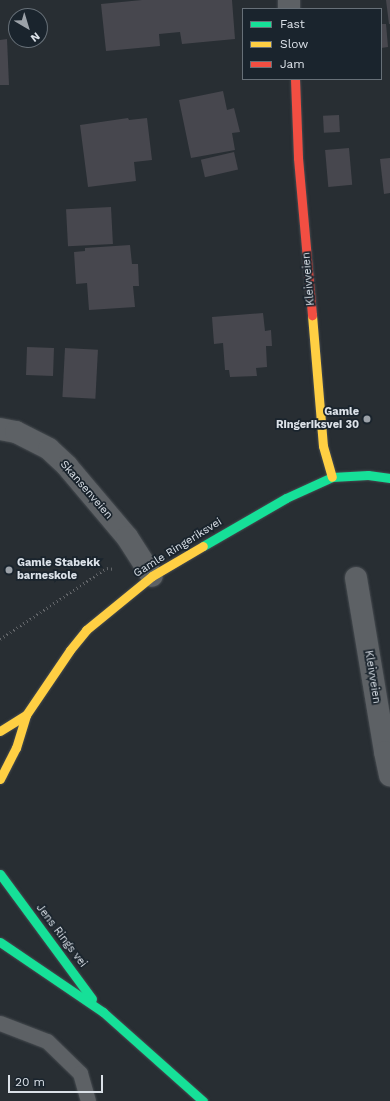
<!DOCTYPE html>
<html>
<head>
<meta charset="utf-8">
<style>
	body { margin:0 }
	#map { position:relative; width:390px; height:1101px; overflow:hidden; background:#282e33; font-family:"Work Sans",sans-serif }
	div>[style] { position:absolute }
	.building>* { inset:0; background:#47474e; transform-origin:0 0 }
	.path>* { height:2.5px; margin-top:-1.25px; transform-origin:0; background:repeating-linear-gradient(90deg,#626569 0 1px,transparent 0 4px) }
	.roads { filter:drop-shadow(0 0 1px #464b50) drop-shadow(0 0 1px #464b50) }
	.lane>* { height:15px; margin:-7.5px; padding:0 7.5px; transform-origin:7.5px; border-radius:7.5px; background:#5d6165 }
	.street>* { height:22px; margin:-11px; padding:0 11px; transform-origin:11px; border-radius:11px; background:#5d6165 }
	.fast>* { height:9px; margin:-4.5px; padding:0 4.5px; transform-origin:4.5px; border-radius:4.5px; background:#16e098 }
	.slow>* { height:9px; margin:-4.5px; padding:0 4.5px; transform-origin:4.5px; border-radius:4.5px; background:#ffcf43 }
	.jam>* { height:9px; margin:-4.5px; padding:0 4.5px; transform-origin:4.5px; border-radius:4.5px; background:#f24e42 }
	.dots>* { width:11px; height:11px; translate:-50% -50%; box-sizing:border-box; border:2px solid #1a242d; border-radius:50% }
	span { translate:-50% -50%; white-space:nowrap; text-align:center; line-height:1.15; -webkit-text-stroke:3.5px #1a242d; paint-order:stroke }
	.street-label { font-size:11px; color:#dbe1e8 }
	.poi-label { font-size:11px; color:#dbe1e8; font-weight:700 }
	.right { translate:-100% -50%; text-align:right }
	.left { translate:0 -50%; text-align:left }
	.legend { position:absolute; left:242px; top:8px; width:140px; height:72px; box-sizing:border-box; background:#1a242d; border:1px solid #677078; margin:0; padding:5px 7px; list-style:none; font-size:12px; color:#dbe1e8 }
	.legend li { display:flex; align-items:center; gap:8px; height:20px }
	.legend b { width:20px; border:1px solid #677078 }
	.north { position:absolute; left:8px; top:8px; width:40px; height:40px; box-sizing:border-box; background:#1a242d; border:1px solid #677078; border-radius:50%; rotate:142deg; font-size:11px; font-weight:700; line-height:16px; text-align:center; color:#dbe1e8 }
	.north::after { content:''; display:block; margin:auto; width:14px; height:18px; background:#9ca2a9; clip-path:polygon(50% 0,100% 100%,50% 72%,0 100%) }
	.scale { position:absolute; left:8px; top:1075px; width:95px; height:18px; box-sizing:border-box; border:2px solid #dbe1e8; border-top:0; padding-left:5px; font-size:12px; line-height:14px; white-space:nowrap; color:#dbe1e8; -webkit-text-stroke:3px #1a242d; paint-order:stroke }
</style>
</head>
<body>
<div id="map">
	<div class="building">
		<div style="clip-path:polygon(142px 0,232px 0,235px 39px,182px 44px,180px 32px,159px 34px,160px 46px,106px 51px,101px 4px)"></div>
		<div style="clip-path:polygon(386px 0,390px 0,390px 24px,389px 24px)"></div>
		<div style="clip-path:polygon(381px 24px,386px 24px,388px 47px,381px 48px)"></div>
		<div style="clip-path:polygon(7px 39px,9px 85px,0 85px,0 40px)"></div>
		<div style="clip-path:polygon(223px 91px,227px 110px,234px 108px,240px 132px,232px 133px,235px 150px,191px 158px,179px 100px)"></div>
		<div style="left:339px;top:115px;width:17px;height:16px;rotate:87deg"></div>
		<div style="clip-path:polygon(128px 118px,129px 120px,147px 118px,152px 160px,134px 162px,136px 181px,88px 187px,80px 125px)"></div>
		<div style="left:349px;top:148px;width:37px;height:24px;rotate:85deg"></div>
		<div style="left:234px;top:152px;width:18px;height:34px;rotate:77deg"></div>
		<div style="clip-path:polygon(390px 158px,390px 193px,384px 194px,380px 159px)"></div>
		<div style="left:111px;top:207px;width:37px;height:45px;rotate:87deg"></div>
		<div style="clip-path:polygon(130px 245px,132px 264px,138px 264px,139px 286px,133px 286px,135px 307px,89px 310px,87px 283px,76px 284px,74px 252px,85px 251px,85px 248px)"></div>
		<div style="clip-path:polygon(263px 313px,265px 331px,271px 330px,272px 346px,266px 346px,267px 367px,256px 368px,257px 376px,230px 377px,229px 370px,225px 370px,223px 343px,214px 344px,212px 317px)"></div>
		<div style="left:27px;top:347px;width:27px;height:28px;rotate:2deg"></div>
		<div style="left:65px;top:348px;width:33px;height:49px;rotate:3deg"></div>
	</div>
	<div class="path">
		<div style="left:0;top:639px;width:128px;rotate:-33.6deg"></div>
		<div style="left:107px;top:568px;width:7px;rotate:8deg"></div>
	</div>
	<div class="roads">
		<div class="lane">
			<div style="left:0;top:1023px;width:50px;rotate:21deg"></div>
			<div style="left:47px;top:1041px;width:46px;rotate:44.1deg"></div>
			<div style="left:80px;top:1073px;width:29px;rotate:74deg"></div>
		</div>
		<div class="street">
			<div style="left:289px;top:0;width:9px;rotate:90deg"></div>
			<div style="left:0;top:429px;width:16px;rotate:11deg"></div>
			<div style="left:16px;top:432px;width:37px;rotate:27deg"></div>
			<div style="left:49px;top:449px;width:25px;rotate:43deg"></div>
			<div style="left:67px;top:466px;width:93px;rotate:49.8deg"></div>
			<div style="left:127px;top:537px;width:46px;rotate:57.3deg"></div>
			<div style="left:356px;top:578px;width:176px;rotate:80.5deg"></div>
			<div style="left:385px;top:752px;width:24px;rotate:78deg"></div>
		</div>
		<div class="fast">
			<div style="left:203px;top:546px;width:96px;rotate:-30deg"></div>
			<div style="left:286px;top:498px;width:51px;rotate:-24.5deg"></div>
			<div style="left:332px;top:477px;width:36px;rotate:-3deg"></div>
			<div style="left:368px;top:475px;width:22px;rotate:8deg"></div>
			<div style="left:0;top:874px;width:155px;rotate:53.6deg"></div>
			<div style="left:0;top:942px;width:125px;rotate:34.2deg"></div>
			<div style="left:103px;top:1012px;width:134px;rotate:41.7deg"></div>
		</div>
		<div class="slow">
			<div style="left:312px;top:315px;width:131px;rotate:85.2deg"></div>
			<div style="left:323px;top:446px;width:32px;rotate:74deg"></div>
			<div style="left:0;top:731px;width:31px;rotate:-32deg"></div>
			<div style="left:0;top:779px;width:35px;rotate:-63deg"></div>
			<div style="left:16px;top:748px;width:34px;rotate:-73deg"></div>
			<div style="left:26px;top:715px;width:78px;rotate:-55.9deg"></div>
			<div style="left:70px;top:650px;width:26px;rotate:-51deg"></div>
			<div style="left:86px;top:630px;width:85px;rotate:-39.3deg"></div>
			<div style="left:152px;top:576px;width:59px;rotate:-30.5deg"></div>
		</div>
		<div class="jam">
			<div style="left:295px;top:79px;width:79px;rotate:87.8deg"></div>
			<div style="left:298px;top:158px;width:158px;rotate:84.9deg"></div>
		</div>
	</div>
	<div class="dots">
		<div style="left:367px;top:419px;background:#9ca2a9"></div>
		<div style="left:9px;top:570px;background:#9ca2a9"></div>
	</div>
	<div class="street-label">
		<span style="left:309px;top:279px;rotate:-95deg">Kleivveien</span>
		<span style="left:86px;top:490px;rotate:49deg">Skansenveien</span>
		<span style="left:178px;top:548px;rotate:-32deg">Gamle Ringeriksvei</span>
		<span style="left:372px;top:677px;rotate:81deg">Kleivveien</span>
		<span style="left:61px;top:936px;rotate:53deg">Jens Rings vei</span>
	</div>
	<div class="poi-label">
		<span class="right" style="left:359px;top:419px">Gamle<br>Ringeriksvei 30</span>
		<span class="left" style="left:17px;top:570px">Gamle Stabekk<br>barneskole</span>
	</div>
	<ul class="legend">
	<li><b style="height:5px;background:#16e098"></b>Fast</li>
	<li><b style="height:5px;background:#ffcf43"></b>Slow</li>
	<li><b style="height:5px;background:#f24e42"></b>Jam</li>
	</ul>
	<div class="north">N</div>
	<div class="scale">20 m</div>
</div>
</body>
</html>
